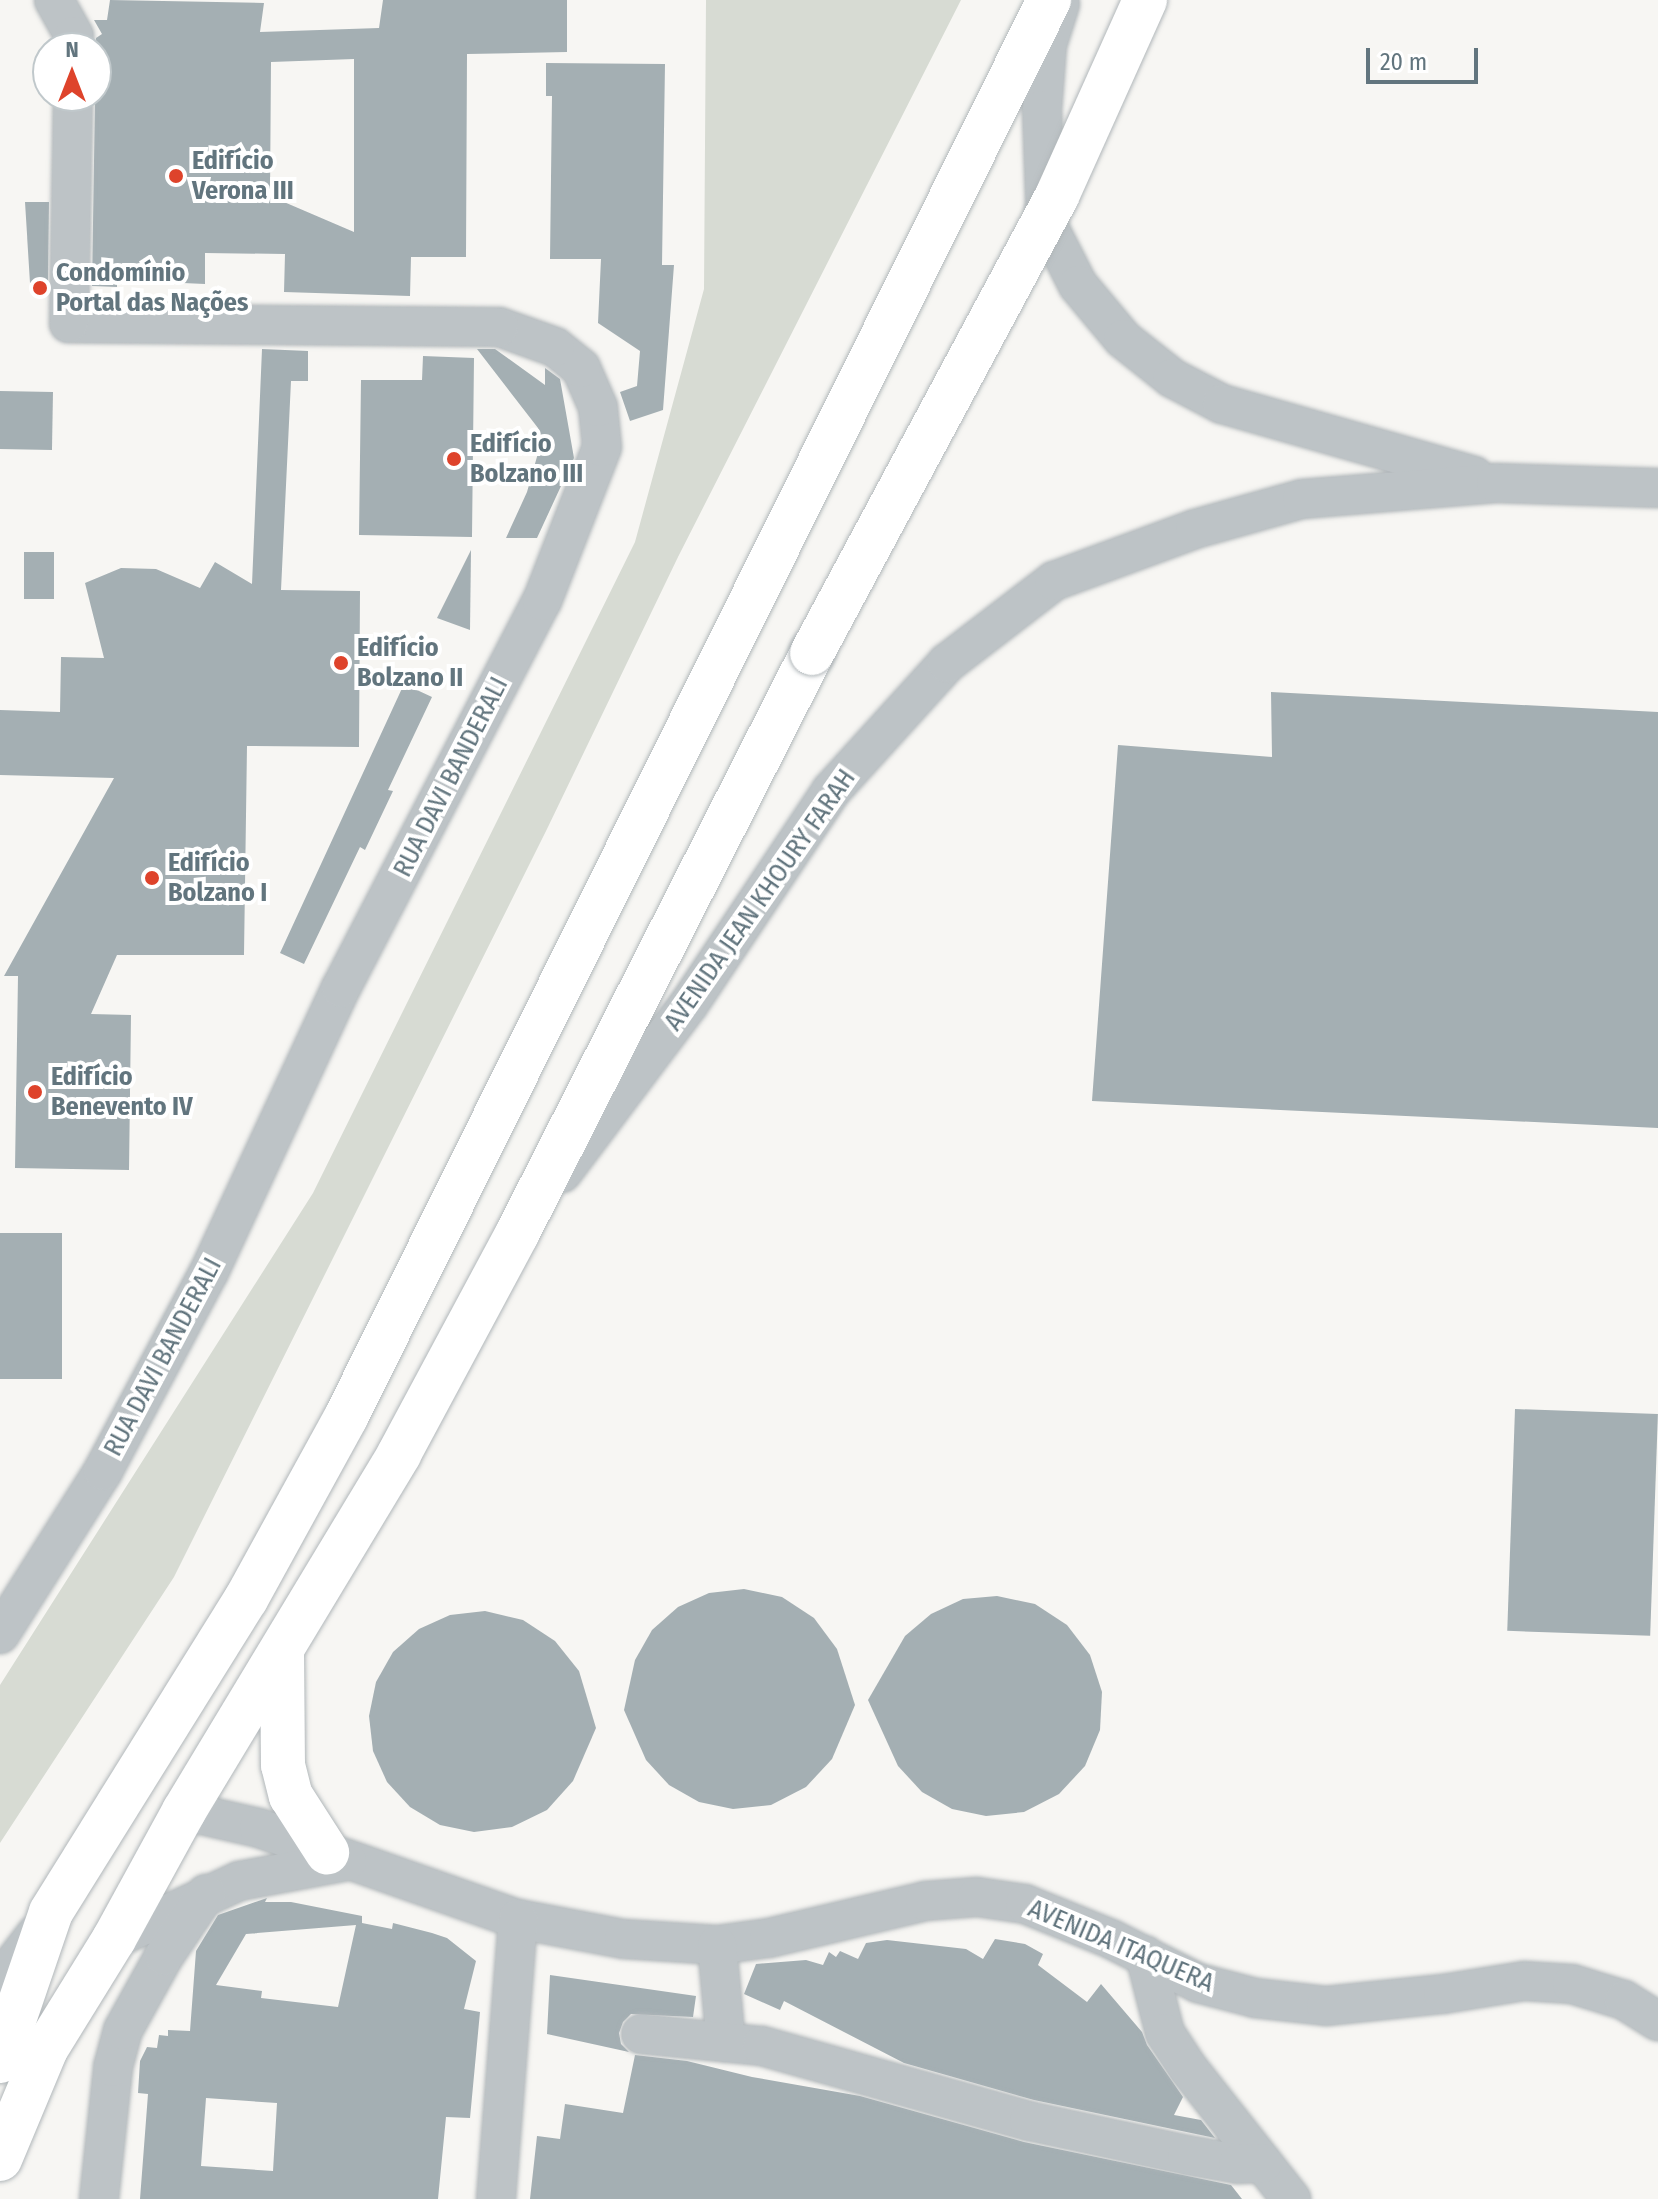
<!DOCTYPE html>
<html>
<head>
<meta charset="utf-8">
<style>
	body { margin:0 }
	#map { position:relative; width:1658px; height:2199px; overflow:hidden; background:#f7f6f3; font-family:"Fira Sans Condensed",sans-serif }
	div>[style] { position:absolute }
	.green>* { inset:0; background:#d7dbd3 }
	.building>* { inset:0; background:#a4afb3; transform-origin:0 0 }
	.roads { filter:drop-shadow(0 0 2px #b1b7ba) drop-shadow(0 0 2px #b1b7ba) }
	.minor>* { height:38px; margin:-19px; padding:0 19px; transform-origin:19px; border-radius:19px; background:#bdc3c6 }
	.major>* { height:44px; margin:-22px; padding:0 22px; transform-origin:22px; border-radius:22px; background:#fff }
	.bridges { filter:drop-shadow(0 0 2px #b1b7ba) drop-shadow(0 0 2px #b1b7ba) }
	.major-bridge>* { height:44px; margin:-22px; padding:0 22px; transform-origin:22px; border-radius:22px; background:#fff }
	.dots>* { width:22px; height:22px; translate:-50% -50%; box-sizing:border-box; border:4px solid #fff; border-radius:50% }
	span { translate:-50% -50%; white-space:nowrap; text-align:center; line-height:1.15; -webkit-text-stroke:8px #fff; paint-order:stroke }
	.poi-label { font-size:26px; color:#62757e; font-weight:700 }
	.left { translate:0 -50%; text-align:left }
	.street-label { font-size:26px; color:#62757e }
	.north { position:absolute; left:32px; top:32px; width:80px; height:80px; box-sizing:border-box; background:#fff; border:2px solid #c0c8cb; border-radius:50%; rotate:0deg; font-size:22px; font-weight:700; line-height:32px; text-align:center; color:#62757e }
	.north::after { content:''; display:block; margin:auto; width:28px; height:36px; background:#de432b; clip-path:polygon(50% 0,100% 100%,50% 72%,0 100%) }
	.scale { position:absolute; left:1366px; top:48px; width:112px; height:36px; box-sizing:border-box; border:4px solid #62757e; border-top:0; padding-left:10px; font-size:24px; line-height:28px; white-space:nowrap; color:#62757e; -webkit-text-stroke:6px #fff; paint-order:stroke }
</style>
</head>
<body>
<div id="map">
	<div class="green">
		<div style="clip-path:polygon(706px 0,961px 0,678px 557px,547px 829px,174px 1577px,0 1843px,0 1685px,313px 1193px,635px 542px,704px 289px)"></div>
	</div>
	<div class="building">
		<div style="clip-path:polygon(evenodd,110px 0,264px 3px,260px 32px,379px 28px,383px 0,567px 0,567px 52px,467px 54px,466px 257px,411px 257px,410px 296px,284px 292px,285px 254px,205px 253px,205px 284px,117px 280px,117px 287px,92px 286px,96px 38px,102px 34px,94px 20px,107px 20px,110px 0,354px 59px,354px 232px,270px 196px,271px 62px,354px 59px)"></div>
		<div style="clip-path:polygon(546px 63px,665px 64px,662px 265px,674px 265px,663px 410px,630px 421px,620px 392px,637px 386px,640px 351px,598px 323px,601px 259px,550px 259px,552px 96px,546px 96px)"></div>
		<div style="clip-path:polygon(25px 202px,49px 202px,48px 284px,30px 283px)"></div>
		<div style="clip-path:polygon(262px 349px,308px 351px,308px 381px,291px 381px,281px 590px,360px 591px,359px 747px,247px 746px,244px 955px,117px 955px,91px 1014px,131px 1015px,129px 1170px,15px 1168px,18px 976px,4px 976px,114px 778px,0 775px,0 710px,60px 712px,61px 657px,104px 658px,85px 583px,121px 568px,156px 569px,200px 588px,215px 562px,252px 584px)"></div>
		<div style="clip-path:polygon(477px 349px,495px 349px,545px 385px,545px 368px,560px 379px,574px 458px,537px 538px,506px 538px,527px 492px,542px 439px,538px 428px)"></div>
		<div style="clip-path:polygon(423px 356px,474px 358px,472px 537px,359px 535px,361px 380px,422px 380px)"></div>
		<div style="left:0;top:391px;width:53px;height:58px;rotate:1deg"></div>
		<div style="clip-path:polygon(471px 550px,470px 630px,437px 618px)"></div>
		<div style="left:24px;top:552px;width:30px;height:47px"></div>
		<div style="clip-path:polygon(404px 684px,432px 697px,388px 790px,393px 791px,365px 850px,360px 847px,304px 964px,280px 953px)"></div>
		<div style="clip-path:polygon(1271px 692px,1658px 712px,1658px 1128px,1092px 1101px,1118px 745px,1272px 757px)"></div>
		<div style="left:0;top:1233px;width:62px;height:146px"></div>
		<div style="left:1515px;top:1409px;width:143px;height:222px;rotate:2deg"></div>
		<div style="clip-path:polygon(744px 1589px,782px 1597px,814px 1618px,837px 1649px,855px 1705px,832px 1759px,806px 1787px,771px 1805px,733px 1809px,699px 1802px,669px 1785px,646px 1760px,624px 1710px,635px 1660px,652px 1630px,678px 1607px,709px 1593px)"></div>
		<div style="clip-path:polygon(997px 1596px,1035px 1604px,1067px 1625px,1090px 1655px,1102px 1692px,1100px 1730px,1085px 1766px,1059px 1794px,1024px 1812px,986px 1816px,952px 1809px,922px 1792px,898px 1766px,868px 1700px,905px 1636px,931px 1614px,963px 1599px)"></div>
		<div style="clip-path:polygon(485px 1611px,523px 1620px,555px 1641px,579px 1671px,596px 1728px,573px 1781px,547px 1810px,512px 1827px,474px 1832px,440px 1825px,410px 1807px,387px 1782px,373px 1751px,369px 1716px,376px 1682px,393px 1652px,419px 1629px,450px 1615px)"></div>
		<div style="clip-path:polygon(evenodd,267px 1898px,265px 1902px,291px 1902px,362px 1916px,362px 1923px,392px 1929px,393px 1923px,432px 1933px,447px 1938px,476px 1961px,464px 2009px,480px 2012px,470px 2118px,446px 2117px,438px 2199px,140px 2199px,148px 2094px,138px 2093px,140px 2061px,147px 2047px,157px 2048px,159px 2035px,168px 2036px,168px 2030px,190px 2031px,196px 1951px,218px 1915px,267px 1898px,356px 1925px,338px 2007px,261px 1998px,262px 1991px,216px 1985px,246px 1934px,356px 1925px,267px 1898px,206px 2098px,277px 2103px,273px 2171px,201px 2166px,206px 2098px)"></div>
		<div style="clip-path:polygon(995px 1939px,1025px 1944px,1043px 1954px,1038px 1965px,1087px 2002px,1101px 1984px,1142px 2032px,1147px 2045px,1183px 2097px,1174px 2115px,1201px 2120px,1215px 2138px,1034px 2100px,904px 2063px,784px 2001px,780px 2010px,744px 1994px,756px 1964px,806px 1960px,823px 1965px,829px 1952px,836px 1957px,840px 1951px,858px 1959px,866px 1943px,887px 1940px,966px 1949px,983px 1959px)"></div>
		<div style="clip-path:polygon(550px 1975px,696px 1996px,693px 2017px,631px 2014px,623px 2022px,619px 2033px,621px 2044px,629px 2052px,547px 2034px)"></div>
		<div style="clip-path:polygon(635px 2055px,687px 2061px,752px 2077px,860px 2096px,1024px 2142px,1231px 2185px,1242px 2199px,530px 2199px,537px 2136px,560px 2139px,565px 2104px,623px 2113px)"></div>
	</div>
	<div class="roads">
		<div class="minor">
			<div style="left:54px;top:0;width:41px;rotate:60.9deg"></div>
			<div style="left:74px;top:36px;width:12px;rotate:90deg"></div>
			<div style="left:1060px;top:4px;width:43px;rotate:107.6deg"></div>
			<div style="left:1047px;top:45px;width:65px;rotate:94.4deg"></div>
			<div style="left:1042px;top:110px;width:112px;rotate:88deg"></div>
			<div style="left:1046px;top:222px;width:71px;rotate:63.1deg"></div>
			<div style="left:1078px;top:285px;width:70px;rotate:50.2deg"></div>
			<div style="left:1123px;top:339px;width:63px;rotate:38.5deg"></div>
			<div style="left:1172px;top:378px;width:56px;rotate:27.5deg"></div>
			<div style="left:1222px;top:404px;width:262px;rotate:15.9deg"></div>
			<div style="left:562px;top:1173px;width:211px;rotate:-53.1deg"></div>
			<div style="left:689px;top:1004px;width:256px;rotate:-56.3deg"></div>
			<div style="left:831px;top:791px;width:173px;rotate:-47.8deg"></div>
			<div style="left:947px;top:663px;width:135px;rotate:-37.5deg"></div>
			<div style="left:1054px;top:581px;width:150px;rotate:-20.2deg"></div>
			<div style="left:1195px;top:529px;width:111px;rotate:-15.7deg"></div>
			<div style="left:1302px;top:499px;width:195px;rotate:-4.7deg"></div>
			<div style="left:1496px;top:483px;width:162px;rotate:1.8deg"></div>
			<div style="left:0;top:1634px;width:193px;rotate:-57.7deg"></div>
			<div style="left:103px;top:1471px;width:225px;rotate:-62deg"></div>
			<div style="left:209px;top:1272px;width:313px;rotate:-65.1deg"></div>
			<div style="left:341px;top:988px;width:436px;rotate:-62.6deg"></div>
			<div style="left:542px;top:601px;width:165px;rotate:-68.7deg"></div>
			<div style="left:602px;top:447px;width:40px;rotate:-95.7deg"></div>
			<div style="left:598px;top:407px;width:43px;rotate:-113.6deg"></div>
			<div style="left:581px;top:368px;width:33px;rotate:-141deg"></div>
			<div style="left:555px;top:347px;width:59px;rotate:-160.3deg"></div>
			<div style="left:499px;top:327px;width:430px;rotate:-179.5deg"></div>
			<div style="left:69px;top:323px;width:227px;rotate:-89deg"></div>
			<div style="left:184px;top:1811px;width:77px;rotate:12.8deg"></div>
			<div style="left:259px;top:1828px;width:275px;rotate:19.4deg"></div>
			<div style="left:518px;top:1919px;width:108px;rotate:10.7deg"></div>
			<div style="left:624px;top:1939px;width:93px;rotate:3.7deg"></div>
			<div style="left:717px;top:1945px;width:52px;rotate:-7.7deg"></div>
			<div style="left:769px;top:1938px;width:160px;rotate:-13.3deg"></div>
			<div style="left:925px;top:1901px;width:52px;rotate:-4.4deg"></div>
			<div style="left:977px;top:1897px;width:49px;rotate:8.3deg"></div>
			<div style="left:1025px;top:1904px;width:93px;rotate:22.1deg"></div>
			<div style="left:1111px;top:1939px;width:97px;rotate:26.8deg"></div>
			<div style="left:1198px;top:1983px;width:59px;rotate:14.7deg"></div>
			<div style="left:1255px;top:1998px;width:71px;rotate:6.4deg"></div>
			<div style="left:1326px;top:2006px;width:118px;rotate:-5.9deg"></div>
			<div style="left:1443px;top:1994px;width:82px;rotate:-9.1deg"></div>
			<div style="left:1524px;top:1981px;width:48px;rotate:3.6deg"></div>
			<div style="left:1572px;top:1984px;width:54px;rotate:17.1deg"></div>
			<div style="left:1624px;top:2000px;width:40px;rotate:32deg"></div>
			<div style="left:114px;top:1939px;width:138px;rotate:-24.9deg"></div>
			<div style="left:239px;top:1881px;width:110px;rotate:-10.5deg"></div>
			<div style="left:717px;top:1945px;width:98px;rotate:84.8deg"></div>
			<div style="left:1145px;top:1955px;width:81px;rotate:75.6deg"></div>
			<div style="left:1165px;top:2033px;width:42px;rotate:56.7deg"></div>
			<div style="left:1188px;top:2068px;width:167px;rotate:51.8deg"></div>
			<div style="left:0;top:1981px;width:59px;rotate:-52.5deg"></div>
			<div style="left:641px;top:2034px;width:122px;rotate:5.7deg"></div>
			<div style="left:762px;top:2046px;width:277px;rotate:15.7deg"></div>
			<div style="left:1029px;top:2121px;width:162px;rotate:12.1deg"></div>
			<div style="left:1187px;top:2155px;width:52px;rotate:10deg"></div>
			<div style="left:1238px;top:2164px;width:25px;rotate:-2deg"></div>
			<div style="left:99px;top:2199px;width:133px;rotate:-83.9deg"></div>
			<div style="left:113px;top:2067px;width:38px;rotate:-75deg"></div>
			<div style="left:123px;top:2030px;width:85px;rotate:-61deg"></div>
			<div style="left:164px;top:1956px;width:75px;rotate:-55.9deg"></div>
			<div style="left:496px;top:2199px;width:281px;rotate:-85.5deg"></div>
		</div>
		<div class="major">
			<div style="left:282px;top:1651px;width:114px;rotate:89.5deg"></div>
			<div style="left:283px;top:1765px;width:32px;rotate:76deg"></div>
			<div style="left:291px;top:1796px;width:67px;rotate:57.3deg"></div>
			<div style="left:0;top:2061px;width:157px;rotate:-71.1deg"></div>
			<div style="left:51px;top:1912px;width:369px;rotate:-58.1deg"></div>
			<div style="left:246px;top:1599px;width:208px;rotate:-61.2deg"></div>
			<div style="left:346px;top:1417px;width:1582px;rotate:-63.61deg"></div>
			<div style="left:0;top:2159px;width:119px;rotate:-67.3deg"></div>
			<div style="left:46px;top:2049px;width:129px;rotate:-58.3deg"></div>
			<div style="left:114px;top:1939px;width:146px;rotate:-61.3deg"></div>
			<div style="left:184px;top:1811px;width:417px;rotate:-58.9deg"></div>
			<div style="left:399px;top:1454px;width:250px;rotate:-61.8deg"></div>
			<div style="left:517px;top:1234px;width:652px;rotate:-63.08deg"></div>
		</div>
	</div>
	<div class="bridges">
		<div class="major-bridge">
			<div style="left:812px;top:653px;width:519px;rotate:-61.8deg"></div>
			<div style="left:1057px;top:196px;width:215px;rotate:-65.8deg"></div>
		</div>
	</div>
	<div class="dots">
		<div style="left:176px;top:176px;background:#de432b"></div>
		<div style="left:40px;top:288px;background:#de432b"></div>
		<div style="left:454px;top:459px;background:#de432b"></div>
		<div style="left:341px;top:663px;background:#de432b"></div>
		<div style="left:152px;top:878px;background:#de432b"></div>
		<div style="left:35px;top:1092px;background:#de432b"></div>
	</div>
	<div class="poi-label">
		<span class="left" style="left:192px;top:176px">Edifício<br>Verona III</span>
		<span class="left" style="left:56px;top:288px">Condomínio<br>Portal das Nações</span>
		<span class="left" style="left:470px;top:459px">Edifício<br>Bolzano III</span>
		<span class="left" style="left:357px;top:663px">Edifício<br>Bolzano II</span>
		<span class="left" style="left:168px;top:878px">Edifício<br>Bolzano I</span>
		<span class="left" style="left:51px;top:1092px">Edifício<br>Benevento IV</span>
	</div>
	<div class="street-label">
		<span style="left:451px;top:777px;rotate:-63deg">RUA DAVI BANDERALI</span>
		<span style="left:760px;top:900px;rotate:-55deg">AVENIDA JEAN KHOURY FARAH</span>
		<span style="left:163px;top:1357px;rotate:-62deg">RUA DAVI BANDERALI</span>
		<span style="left:1121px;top:1946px;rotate:23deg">AVENIDA ITAQUERA</span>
	</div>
	<div class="north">N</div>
	<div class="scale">20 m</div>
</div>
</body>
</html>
